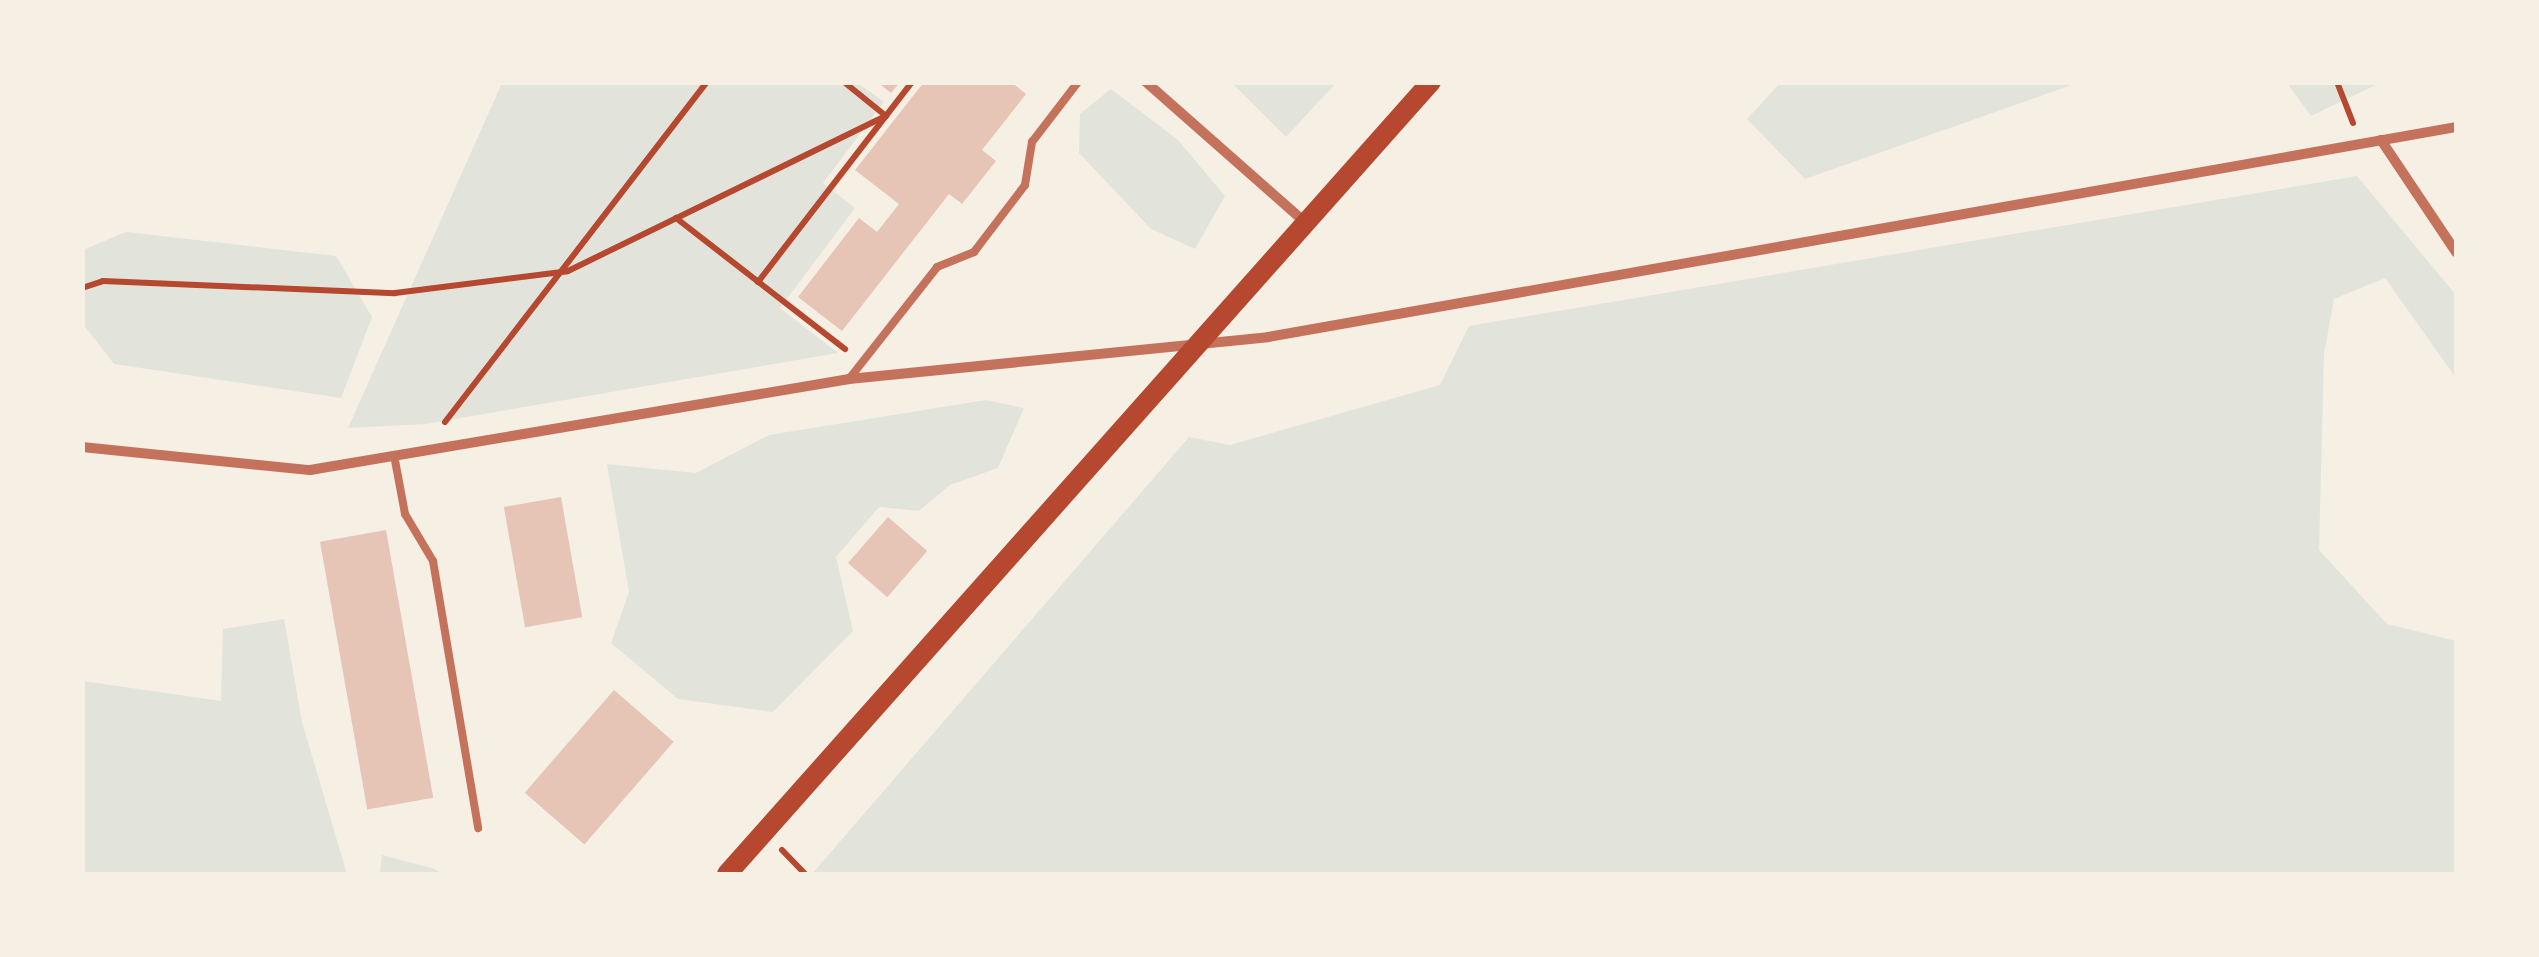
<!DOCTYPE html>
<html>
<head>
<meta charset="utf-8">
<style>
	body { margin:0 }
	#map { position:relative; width:2539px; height:957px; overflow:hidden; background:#f6efe4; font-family:"Playfair Display",serif }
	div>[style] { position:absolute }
	.green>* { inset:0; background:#e2e4dc }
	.building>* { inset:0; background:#e6c5b7; transform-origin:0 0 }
	.path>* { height:6px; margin:-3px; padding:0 3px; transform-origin:3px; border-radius:3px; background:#b5482f }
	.service>* { height:8px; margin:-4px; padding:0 4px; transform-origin:4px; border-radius:4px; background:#c5725c }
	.minor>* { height:10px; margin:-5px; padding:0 5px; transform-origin:5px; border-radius:5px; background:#c5725c }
	.secondary>* { height:20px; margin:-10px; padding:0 10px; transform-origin:10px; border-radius:10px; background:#b5482f }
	span { translate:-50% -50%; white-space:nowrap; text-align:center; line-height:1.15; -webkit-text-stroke:9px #f6efe4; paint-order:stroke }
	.frame { position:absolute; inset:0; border:85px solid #f6efe4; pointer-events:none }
</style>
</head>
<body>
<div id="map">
	<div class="green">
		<div style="clip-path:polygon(502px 83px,858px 83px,884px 102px,823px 183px,855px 208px,780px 308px,838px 353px,426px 424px,348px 428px)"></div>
		<div style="clip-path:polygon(1232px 83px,1232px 82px,1336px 83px,1286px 137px)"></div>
		<div style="clip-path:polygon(1780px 83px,1780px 82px,2077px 83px,1805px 179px,1747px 119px)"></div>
		<div style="clip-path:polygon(2287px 83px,2380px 83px,2311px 116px)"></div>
		<div style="clip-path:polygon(1111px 89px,1178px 140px,1225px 196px,1195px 249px,1151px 229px,1079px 153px,1080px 114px)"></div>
		<div style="clip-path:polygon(2357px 176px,2456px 295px,2456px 378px,2385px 278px,2334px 299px,2324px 354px,2319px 550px,2387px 624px,2456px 641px,2456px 874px,812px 874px,1189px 437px,1230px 445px,1440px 385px,1469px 326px)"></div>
		<div style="clip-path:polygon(126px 232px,336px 256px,372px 317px,341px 398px,114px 364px,83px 324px,83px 250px)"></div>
		<div style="clip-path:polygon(986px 400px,1024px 408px,998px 468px,950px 485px,919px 511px,879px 507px,836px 557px,853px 631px,773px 712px,678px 699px,611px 643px,629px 592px,607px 464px,696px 473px,769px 435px)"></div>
		<div style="clip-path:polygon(284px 619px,302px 722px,347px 874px,83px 874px,83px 681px,221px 701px,223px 629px)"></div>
		<div style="clip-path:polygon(382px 855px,435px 869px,441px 874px,380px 874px)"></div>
	</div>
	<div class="building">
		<div style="clip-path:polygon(877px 82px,900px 82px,891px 93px)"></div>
		<div style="clip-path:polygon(924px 82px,1011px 82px,1026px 94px,982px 150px,996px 161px,962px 204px,949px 194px,842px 331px,798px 297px,859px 218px,877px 232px,899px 204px,855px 170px)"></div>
		<div style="left:561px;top:497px;width:122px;height:58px;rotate:80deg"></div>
		<div style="left:888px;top:517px;width:52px;height:61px;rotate:41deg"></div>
		<div style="left:386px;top:530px;width:272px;height:67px;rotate:80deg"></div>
		<div style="left:614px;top:690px;width:79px;height:136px;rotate:41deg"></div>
	</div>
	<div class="path">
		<div style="left:2337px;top:82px;width:44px;rotate:68.7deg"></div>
		<div style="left:676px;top:218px;width:214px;rotate:37.8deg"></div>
		<div style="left:758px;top:282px;width:252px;rotate:-52.4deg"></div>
		<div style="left:82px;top:288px;width:22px;rotate:-18deg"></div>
		<div style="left:103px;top:281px;width:292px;rotate:2.4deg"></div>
		<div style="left:395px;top:293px;width:174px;rotate:-7.2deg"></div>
		<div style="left:568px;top:271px;width:354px;rotate:-26deg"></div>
		<div style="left:886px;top:116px;width:54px;rotate:-141deg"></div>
		<div style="left:445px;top:422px;width:429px;rotate:-52.4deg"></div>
		<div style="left:782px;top:850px;width:33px;rotate:46deg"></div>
	</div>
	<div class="service">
		<div style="left:849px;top:379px;width:142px;rotate:-51.8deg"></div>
		<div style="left:937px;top:267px;width:40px;rotate:-22deg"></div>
		<div style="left:974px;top:252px;width:84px;rotate:-52.7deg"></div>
		<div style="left:1025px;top:185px;width:44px;rotate:-80.8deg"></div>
		<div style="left:1032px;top:142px;width:76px;rotate:-52.5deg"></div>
		<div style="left:394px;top:455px;width:60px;rotate:79.4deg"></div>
		<div style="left:405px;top:514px;width:55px;rotate:59.2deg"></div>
		<div style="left:433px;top:561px;width:271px;rotate:80.4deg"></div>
	</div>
	<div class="minor">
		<div style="left:1146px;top:82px;width:212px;rotate:41.4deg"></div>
		<div style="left:2381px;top:140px;width:135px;rotate:56.2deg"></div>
		<div style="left:82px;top:447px;width:229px;rotate:5.8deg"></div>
		<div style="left:310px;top:470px;width:547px;rotate:-9.58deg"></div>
		<div style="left:849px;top:379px;width:421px;rotate:-5.7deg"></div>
		<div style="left:1268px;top:337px;width:1206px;rotate:-10.02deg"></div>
	</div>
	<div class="secondary">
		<div style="left:727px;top:874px;width:1060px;rotate:-48.37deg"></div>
	</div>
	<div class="frame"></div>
</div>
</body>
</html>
